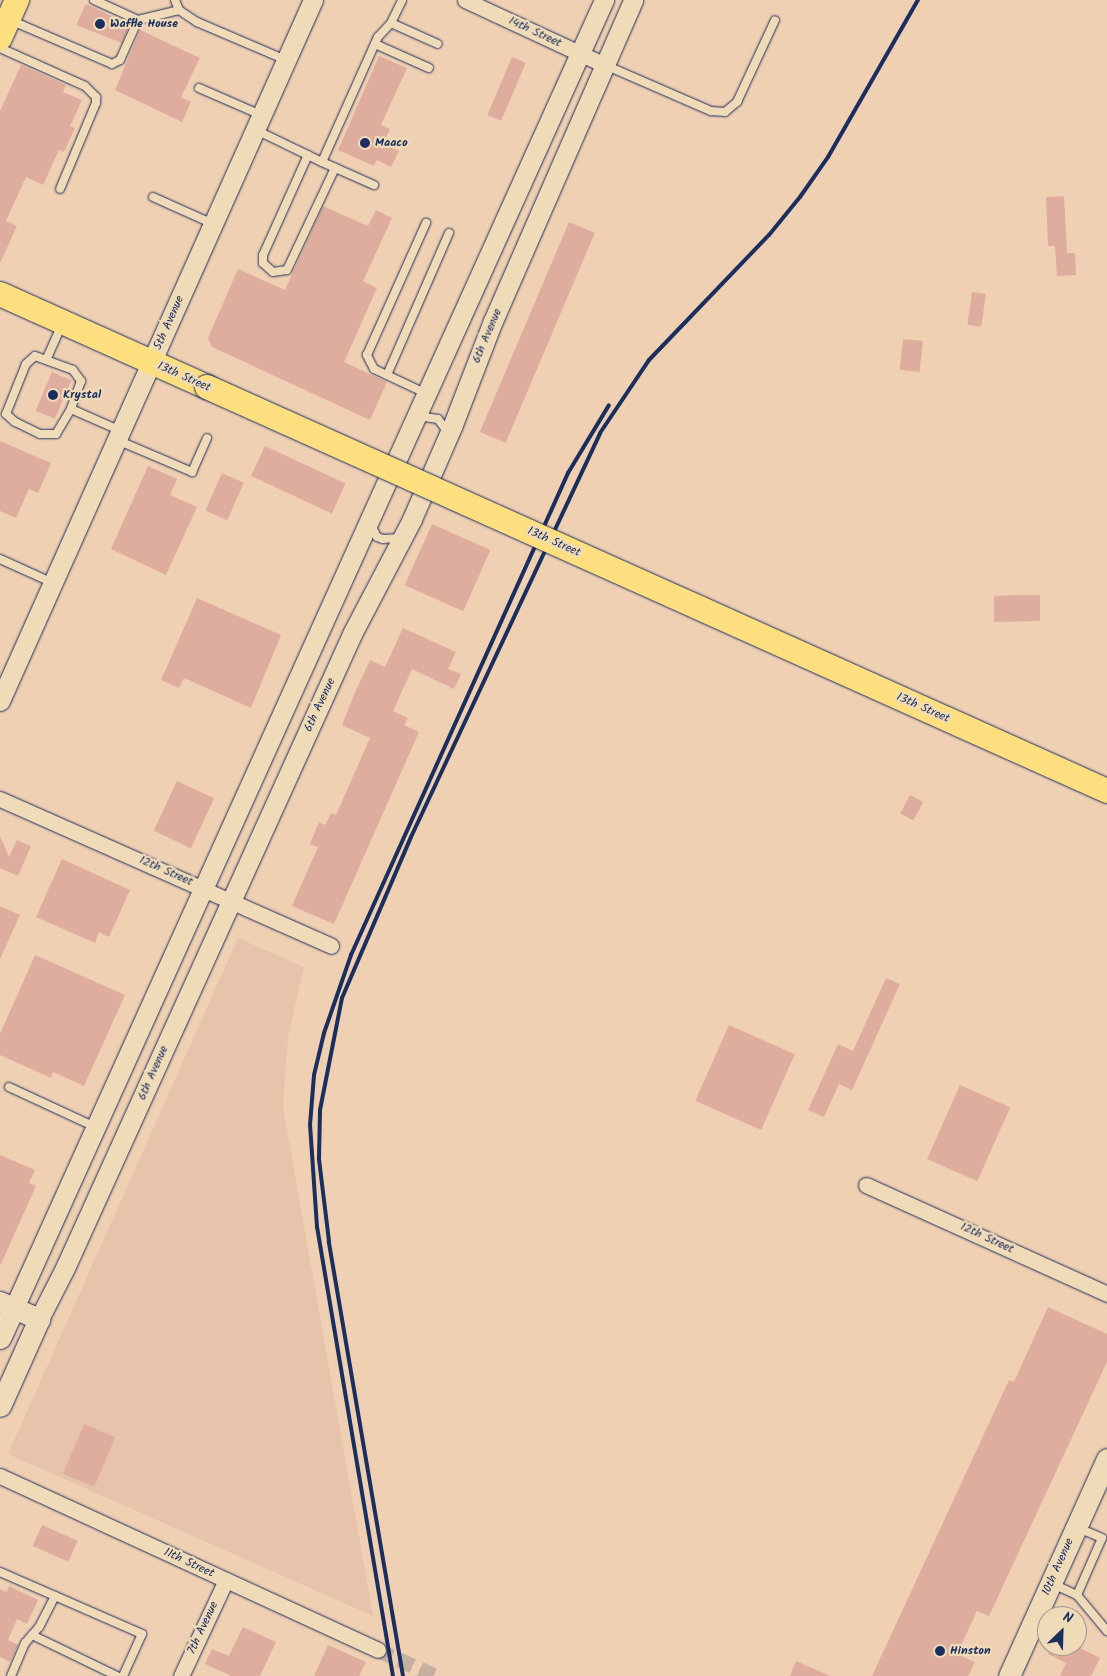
<!DOCTYPE html>
<html>
<head>
<meta charset="utf-8">
<style>
	body { margin:0 }
	#map { position:relative; width:1107px; height:1676px; overflow:hidden; background:#f0d0b3; font-family:Kalam,sans-serif }
	div>[style] { position:absolute }
	.built>* { inset:0; background:#e7c3ab }
	.building>* { inset:0; background:#dead9e; transform-origin:0 0 }
	.minor-tunnel>* { height:15px; margin-top:-7.5px; transform-origin:0; background:repeating-linear-gradient(90deg,#c5b0a2 0 15px,transparent 0 23px) }
	.roads { filter:drop-shadow(0 0 1px #1b2f5e) drop-shadow(0 0 1px #1b2f5e) }
	.service>* { height:8px; margin:-4px; padding:0 4px; transform-origin:4px; border-radius:4px; background:#f0dbb9 }
	.minor>* { height:15px; margin:-7.5px; padding:0 7.5px; transform-origin:7.5px; border-radius:7.5px; background:#f0dbb9 }
	.tertiary>* { height:19px; margin:-9.5px; padding:0 9.5px; transform-origin:9.5px; border-radius:9.5px; background:#f0dbb9 }
	.secondary>* { height:21px; margin:-10.5px; padding:0 10.5px; transform-origin:10.5px; border-radius:10.5px; background:#f0dbb9 }
	.primary>* { height:24px; margin:-12px; padding:0 12px; transform-origin:12px; border-radius:12px; background:#fedf80 }
	.rail>* { height:4px; margin:-2px; padding:0 2px; transform-origin:2px; border-radius:2px; background:#1b2f5e }
	.bridges { filter:drop-shadow(0 0 1px #1b2f5e) drop-shadow(0 0 1px #1b2f5e) }
	.primary-bridge>* { height:24px; margin:-12px; padding:0 12px; transform-origin:12px; border-radius:12px; background:#fedf80 }
	.dots>* { width:14px; height:14px; translate:-50% -50%; box-sizing:border-box; border:2px solid #f0dbb9; border-radius:50% }
	span { translate:-50% -50%; white-space:nowrap; text-align:center; line-height:1.15; -webkit-text-stroke:4.5px #f0dbb9; paint-order:stroke }
	.poi-label { font-size:12px; color:#1b2f5e; font-weight:700 }
	.left { translate:0 -50%; text-align:left }
	.street-label { font-size:12px; color:#1b2f5e }
	.north { position:absolute; left:1037px; top:1606px; width:50px; height:50px; box-sizing:border-box; background:#f0dbb9; border:1px solid #9b9695; border-radius:50%; rotate:24deg; font-size:14px; font-weight:700; line-height:20px; text-align:center; color:#1b2f5e }
	.north::after { content:''; display:block; margin:auto; width:18px; height:22px; background:#1b2f5e; clip-path:polygon(50% 0,100% 100%,50% 72%,0 100%) }
</style>
</head>
<body>
<div id="map">
	<div class="built">
		<div style="clip-path:polygon(238px 938px,304px 967px,288px 1037px,283px 1107px,373px 1616px,8px 1454px)"></div>
	</div>
	<div class="building">
		<div style="clip-path:polygon(86px 4px,130px 25px,122px 43px,76px 25px)"></div>
		<div style="clip-path:polygon(140px 30px,200px 58px,181px 97px,191px 102px,182px 122px,115px 90px)"></div>
		<div style="clip-path:polygon(379px 56px,407px 68px,381px 125px,390px 129px,383px 144px,399px 151px,391px 167px,377px 160px,374px 166px,338px 150px)"></div>
		<div style="left:512px;top:57px;width:15px;height:63px;rotate:23deg"></div>
		<div style="clip-path:polygon(21px 65px,66px 85px,63px 92px,82px 100px,70px 126px,75px 128px,64px 152px,59px 150px,43px 185px,26px 177px,6px 221px,17px 226px,0 263px,0 111px)"></div>
		<div style="clip-path:polygon(1064px 196px,1067px 253px,1075px 253px,1076px 275px,1057px 276px,1055px 246px,1048px 246px,1046px 197px)"></div>
		<div style="clip-path:polygon(323px 206px,368px 226px,376px 210px,392px 218px,363px 281px,377px 288px,344px 362px,387px 382px,370px 420px,212px 347px,208px 338px,238px 269px,285px 290px)"></div>
		<div style="left:569px;top:222px;width:28px;height:228px;rotate:23deg"></div>
		<div style="left:972px;top:292px;width:14px;height:33px;rotate:8deg"></div>
		<div style="left:903px;top:339px;width:20px;height:31px;rotate:6deg"></div>
		<div style="left:52px;top:372px;width:21px;height:42px;rotate:23deg"></div>
		<div style="clip-path:polygon(0 441px,51px 463px,38px 493px,29px 489px,16px 518px,0 511px)"></div>
		<div style="left:265px;top:446px;width:89px;height:33px;rotate:25deg"></div>
		<div style="clip-path:polygon(148px 466px,177px 479px,170px 495px,197px 507px,166px 575px,111px 549px)"></div>
		<div style="left:222px;top:473px;width:24px;height:41px;rotate:24deg"></div>
		<div style="left:432px;top:524px;width:64px;height:67px;rotate:24deg"></div>
		<div style="clip-path:polygon(1014px 595px,1040px 595px,1040px 621px,994px 622px,994px 596px)"></div>
		<div style="clip-path:polygon(197px 598px,281px 635px,251px 708px,184px 678px,179px 688px,161px 680px)"></div>
		<div style="clip-path:polygon(403px 628px,456px 652px,448px 669px,461px 674px,454px 689px,412px 669px,393px 711px,408px 718px,404px 725px,419px 732px,334px 924px,292px 906px,318px 847px,310px 844px,319px 822px,325px 825px,331px 813px,336px 815px,370px 738px,342px 725px,353px 697px,370px 660px,385px 667px)"></div>
		<div style="left:177px;top:781px;width:41px;height:55px;rotate:25deg"></div>
		<div style="left:910px;top:795px;width:15px;height:21px;rotate:28deg"></div>
		<div style="clip-path:polygon(0 836px,9px 857px,17px 840px,31px 846px,18px 876px,0 868px)"></div>
		<div style="clip-path:polygon(62px 859px,130px 890px,109px 937px,99px 932px,95px 943px,36px 917px)"></div>
		<div style="clip-path:polygon(0 906px,20px 915px,0 959px)"></div>
		<div style="clip-path:polygon(35px 955px,125px 995px,84px 1086px,53px 1072px,51px 1078px,0 1055px,0 1034px)"></div>
		<div style="clip-path:polygon(886px 978px,900px 984px,852px 1090px,839px 1084px,824px 1117px,808px 1110px,838px 1044px,853px 1051px)"></div>
		<div style="left:729px;top:1025px;width:72px;height:83px;rotate:24deg"></div>
		<div style="left:960px;top:1085px;width:55px;height:81px;rotate:24deg"></div>
		<div style="clip-path:polygon(0 1155px,35px 1170px,29px 1183px,36px 1186px,0 1266px)"></div>
		<div style="clip-path:polygon(1048px 1307px,1107px 1334px,1107px 1362px,989px 1616px,977px 1611px,957px 1654px,975px 1662px,968px 1676px,872px 1676px,1009px 1380px,1014px 1382px)"></div>
		<div style="left:84px;top:1424px;width:34px;height:54px;rotate:23deg"></div>
		<div style="left:42px;top:1525px;width:39px;height:23px;rotate:24deg"></div>
		<div style="clip-path:polygon(9px 1586px,38px 1600px,27px 1624px,17px 1619px,8px 1640px,18px 1645px,10px 1662px,0 1657px,0 1589px,7px 1592px)"></div>
		<div style="clip-path:polygon(243px 1627px,276px 1642px,260px 1676px,231px 1676px,205px 1664px,212px 1649px,229px 1656px)"></div>
		<div style="clip-path:polygon(328px 1645px,366px 1662px,359px 1676px,314px 1676px)"></div>
		<div style="clip-path:polygon(1052px 1646px,1076px 1646px,1100px 1658px,1091px 1676px,1060px 1676px,1066px 1663px,1048px 1654px)"></div>
		<div style="clip-path:polygon(796px 1661px,830px 1676px,790px 1676px)"></div>
	</div>
	<div class="minor-tunnel">
		<div style="left:378px;top:1650px;width:64px;rotate:24.1deg"></div>
	</div>
	<div class="roads">
		<div class="service">
			<div style="left:94px;top:0;width:48px;rotate:24.4deg"></div>
			<div style="left:138px;top:20px;width:42px;rotate:-13.7deg"></div>
			<div style="left:175px;top:0;width:11px;rotate:68deg"></div>
			<div style="left:179px;top:10px;width:22px;rotate:34deg"></div>
			<div style="left:197px;top:22px;width:97px;rotate:23.1deg"></div>
			<div style="left:10px;top:20px;width:111px;rotate:23.3deg"></div>
			<div style="left:112px;top:64px;width:9px;rotate:-27deg"></div>
			<div style="left:120px;top:60px;width:44px;rotate:-65.8deg"></div>
			<div style="left:391px;top:23px;width:51px;rotate:24.1deg"></div>
			<div style="left:375px;top:44px;width:59px;rotate:24deg"></div>
			<div style="left:0;top:48px;width:93px;rotate:24.1deg"></div>
			<div style="left:85px;top:86px;width:16px;rotate:45deg"></div>
			<div style="left:96px;top:97px;width:6px;rotate:90deg"></div>
			<div style="left:96px;top:103px;width:93px;rotate:112.7deg"></div>
			<div style="left:605px;top:65px;width:116px;rotate:23.5deg"></div>
			<div style="left:711px;top:111px;width:14px;rotate:4deg"></div>
			<div style="left:725px;top:112px;width:16px;rotate:-40deg"></div>
			<div style="left:737px;top:102px;width:90px;rotate:-65.1deg"></div>
			<div style="left:199px;top:88px;width:68px;rotate:23.5deg"></div>
			<div style="left:256px;top:130px;width:73px;rotate:25.9deg"></div>
			<div style="left:322px;top:162px;width:137px;rotate:-65.9deg"></div>
			<div style="left:378px;top:37px;width:19px;rotate:-47deg"></div>
			<div style="left:391px;top:23px;width:25px;rotate:-64deg"></div>
			<div style="left:308px;top:155px;width:110px;rotate:114.2deg"></div>
			<div style="left:263px;top:255px;width:8px;rotate:90deg"></div>
			<div style="left:263px;top:263px;width:13px;rotate:42deg"></div>
			<div style="left:273px;top:272px;width:14px;rotate:-8deg"></div>
			<div style="left:287px;top:270px;width:113px;rotate:-64.8deg"></div>
			<div style="left:322px;top:162px;width:57px;rotate:23.9deg"></div>
			<div style="left:153px;top:197px;width:66px;rotate:24.2deg"></div>
			<div style="left:35px;top:356px;width:40px;rotate:20.2deg"></div>
			<div style="left:73px;top:370px;width:14px;rotate:54deg"></div>
			<div style="left:81px;top:381px;width:30px;rotate:110deg"></div>
			<div style="left:71px;top:409px;width:29px;rotate:121deg"></div>
			<div style="left:56px;top:434px;width:16px;rotate:180deg"></div>
			<div style="left:40px;top:434px;width:28px;rotate:-154deg"></div>
			<div style="left:15px;top:422px;width:12px;rotate:-138deg"></div>
			<div style="left:6px;top:414px;width:54px;rotate:-68.2deg"></div>
			<div style="left:26px;top:364px;width:12px;rotate:-42deg"></div>
			<div style="left:47px;top:358px;width:37px;rotate:-66deg"></div>
			<div style="left:387px;top:375px;width:155px;rotate:-66.4deg"></div>
			<div style="left:425px;top:393px;width:56px;rotate:-154.8deg"></div>
			<div style="left:374px;top:369px;width:16px;rotate:-117deg"></div>
			<div style="left:367px;top:355px;width:145px;rotate:-65.9deg"></div>
			<div style="left:71px;top:409px;width:55px;rotate:23.7deg"></div>
			<div style="left:418px;top:420px;width:7px;rotate:-27deg"></div>
			<div style="left:424px;top:417px;width:14px;rotate:8deg"></div>
			<div style="left:438px;top:419px;width:15px;rotate:53deg"></div>
			<div style="left:117px;top:440px;width:82px;rotate:23.1deg"></div>
			<div style="left:192px;top:472px;width:37px;rotate:-66deg"></div>
			<div style="left:371px;top:525px;width:13px;rotate:63deg"></div>
			<div style="left:377px;top:537px;width:6px;rotate:18deg"></div>
			<div style="left:383px;top:539px;width:16px;rotate:-4deg"></div>
			<div style="left:0;top:559px;width:58px;rotate:24.4deg"></div>
			<div style="left:9px;top:1087px;width:95px;rotate:24.9deg"></div>
			<div style="left:0;top:1572px;width:60px;rotate:23.6deg"></div>
			<div style="left:55px;top:1596px;width:35px;rotate:117deg"></div>
			<div style="left:39px;top:1627px;width:21px;rotate:131deg"></div>
			<div style="left:25px;top:1643px;width:36px;rotate:113deg"></div>
			<div style="left:1053px;top:1584px;width:26px;rotate:25deg"></div>
			<div style="left:1077px;top:1595px;width:47px;rotate:50.2deg"></div>
			<div style="left:1077px;top:1595px;width:62px;rotate:-66.3deg"></div>
			<div style="left:1102px;top:1538px;width:25px;rotate:-157deg"></div>
			<div style="left:55px;top:1596px;width:95px;rotate:23.6deg"></div>
			<div style="left:142px;top:1634px;width:46px;rotate:114.3deg"></div>
			<div style="left:32px;top:1635px;width:94px;rotate:25.8deg"></div>
		</div>
		<div class="minor">
			<div style="left:465px;top:0;width:154px;rotate:24.9deg"></div>
			<div style="left:0;top:799px;width:362px;rotate:23.9deg"></div>
			<div style="left:866px;top:1185px;width:265px;rotate:24.3deg"></div>
			<div style="left:0;top:1476px;width:416px;rotate:24.7deg"></div>
			<div style="left:181px;top:1676px;width:106px;rotate:-64.9deg"></div>
		</div>
		<div class="tertiary">
			<div style="left:0;top:701px;width:768px;rotate:-65.94deg"></div>
			<div style="left:14px;top:1308px;width:1435px;rotate:-65.72deg"></div>
			<div style="left:39px;top:1319px;width:57px;rotate:-63deg"></div>
			<div style="left:65px;top:1268px;width:696px;rotate:-65.64deg"></div>
			<div style="left:352px;top:634px;width:130px;rotate:-62.4deg"></div>
			<div style="left:412px;top:519px;width:100px;rotate:-66.5deg"></div>
			<div style="left:452px;top:427px;width:114px;rotate:-68.9deg"></div>
			<div style="left:493px;top:321px;width:350px;rotate:-66.4deg"></div>
		</div>
		<div class="secondary">
			<div style="left:0;top:1302px;width:43px;rotate:23.6deg"></div>
			<div style="left:39px;top:1319px;width:95px;rotate:114.1deg"></div>
			<div style="left:0;top:1338px;width:33px;rotate:-65deg"></div>
			<div style="left:1009px;top:1676px;width:238px;rotate:-65.7deg"></div>
		</div>
		<div class="primary">
			<div style="left:0;top:38px;width:42px;rotate:-65.9deg"></div>
			<div style="left:0;top:294px;width:227px;rotate:24.2deg"></div>
		</div>
	</div>
	<div class="rail">
		<div style="left:393px;top:1676px;width:455px;rotate:-99.6deg"></div>
		<div style="left:317px;top:1227px;width:102px;rotate:-93.9deg"></div>
		<div style="left:310px;top:1125px;width:50px;rotate:-85.4deg"></div>
		<div style="left:314px;top:1075px;width:43px;rotate:-76.6deg"></div>
		<div style="left:324px;top:1033px;width:83px;rotate:-70.9deg"></div>
		<div style="left:351px;top:955px;width:529px;rotate:-65.76deg"></div>
		<div style="left:568px;top:473px;width:79px;rotate:-58.9deg"></div>
		<div style="left:403px;top:1676px;width:441px;rotate:-99.7deg"></div>
		<div style="left:329px;top:1241px;width:83px;rotate:-97deg"></div>
		<div style="left:319px;top:1159px;width:49px;rotate:-88.8deg"></div>
		<div style="left:320px;top:1110px;width:114px;rotate:-78.9deg"></div>
		<div style="left:342px;top:998px;width:175px;rotate:-66.8deg"></div>
		<div style="left:411px;top:837px;width:446px;rotate:-64.9deg"></div>
		<div style="left:600px;top:433px;width:88px;rotate:-56.1deg"></div>
		<div style="left:649px;top:360px;width:173px;rotate:-46.2deg"></div>
		<div style="left:769px;top:235px;width:49px;rotate:-50.8deg"></div>
		<div style="left:800px;top:197px;width:49px;rotate:-55deg"></div>
		<div style="left:828px;top:157px;width:181px;rotate:-60.2deg"></div>
	</div>
	<div class="bridges">
		<div class="primary-bridge">
			<div style="left:207px;top:387px;width:987px;rotate:24.17deg"></div>
		</div>
	</div>
	<div class="dots">
		<div style="left:100px;top:24px;background:#1b2f5e"></div>
		<div style="left:365px;top:143px;background:#1b2f5e"></div>
		<div style="left:53px;top:395px;background:#1b2f5e"></div>
		<div style="left:940px;top:1651px;background:#1b2f5e"></div>
	</div>
	<div class="poi-label">
		<span class="left" style="left:110px;top:24px">Waffle House</span>
		<span class="left" style="left:375px;top:143px">Maaco</span>
		<span class="left" style="left:63px;top:395px">Krystal</span>
		<span class="left" style="left:950px;top:1651px">Hinston</span>
	</div>
	<div class="street-label">
		<span style="left:535px;top:32px;rotate:25deg">14th Street</span>
		<span style="left:169px;top:323px;rotate:-66deg">5th Avenue</span>
		<span style="left:487px;top:336px;rotate:-67deg">6th Avenue</span>
		<span style="left:184px;top:377px;rotate:24deg">13th Street</span>
		<span style="left:554px;top:542px;rotate:24deg">13th Street</span>
		<span style="left:320px;top:705px;rotate:-65deg">6th Avenue</span>
		<span style="left:923px;top:708px;rotate:24deg">13th Street</span>
		<span style="left:166px;top:871px;rotate:24deg">12th Street</span>
		<span style="left:153px;top:1073px;rotate:-66deg">6th Avenue</span>
		<span style="left:987px;top:1238px;rotate:25deg">12th Street</span>
		<span style="left:189px;top:1563px;rotate:25deg">11th Street</span>
		<span style="left:1058px;top:1567px;rotate:-66deg">10th Avenue</span>
		<span style="left:203px;top:1628px;rotate:-65deg">7th Avenue</span>
	</div>
	<div class="north">N</div>
</div>
</body>
</html>
